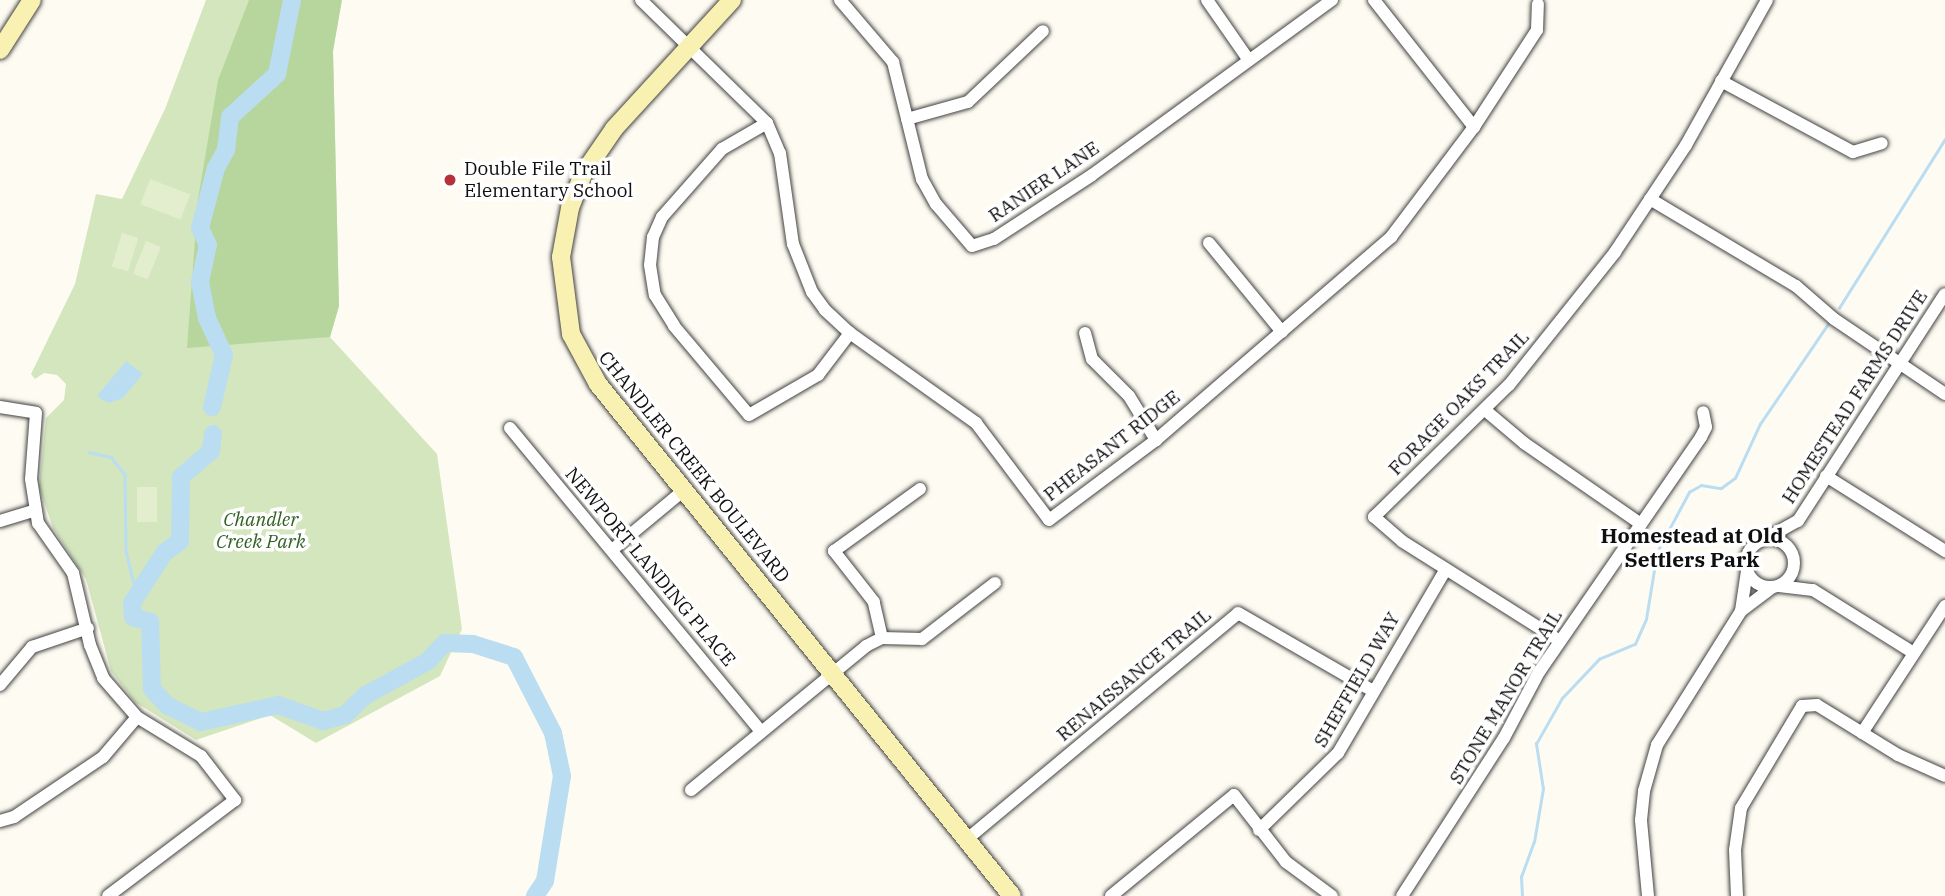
<!DOCTYPE html>
<html>
<head>
<meta charset="utf-8">
<style>
	body { margin:0 }
	#map { position:relative; width:1945px; height:896px; overflow:hidden; background:#fefcf2; font-family:"IBM Plex Serif",serif }
	div>[style] { position:absolute }
	.green>* { inset:0; background:#d3e6be }
	.forest>* { inset:0; background:#b7d69e }
	.pitch>* { inset:0; background:#e3eecf; transform-origin:0 0 }
	.water>* { inset:0; background:#baddf1 }
	.stream>* { height:2.5px; margin:-1.25px; padding:0 1.25px; transform-origin:1.25px; border-radius:1.25px; background:#baddf1 }
	.river>* { height:18px; margin:-9px; padding:0 9px; transform-origin:9px; border-radius:9px; background:#baddf1 }
	.roads { filter:drop-shadow(0 0 2px #424242) drop-shadow(0 0 2px #424242) }
	.street>* { height:12px; margin:-6px; padding:0 6px; transform-origin:6px; border-radius:6px; background:#fff }
	.street>.ring { margin:-6px; padding:0; box-sizing:content-box; background:none; border:12px solid #fff; border-radius:50% }
	.secondary>* { height:18px; margin:-9px; padding:0 9px; transform-origin:9px; border-radius:9px; background:#f8f1b2 }
	.dots>* { width:19px; height:19px; translate:-50% -50%; box-sizing:border-box; border:4px solid #fff; border-radius:50% }
	span { translate:-50% -50%; white-space:nowrap; text-align:center; line-height:1.15; -webkit-text-stroke:7px #fff; paint-order:stroke }
	.poi-label { font-size:19px; color:#0f0f0f }
	.left { translate:0 -50%; text-align:left }
	.street-label { font-size:19px; color:#0f0f0f }
	.park-label { font-size:19px; color:#316224; font-style:italic }
	.neighbourhood-label { font-size:21px; color:#0f0f0f; font-weight:700 }
</style>
</head>
<body>
<div id="map">
	<div class="green">
		<div style="clip-path:polygon(206px 0,268px 0,339px 15px,333px 51px,339px 306px,330px 337px,437px 454px,462px 629px,440px 676px,316px 743px,270px 715px,196px 740px,135px 702px,111px 671px,86px 579px,53px 528px,39px 487px,46px 418px,64px 400px,66px 384px,57px 375px,44px 373px,35px 379px,31px 374px,75px 284px,96px 194px,122px 199px,165px 109px)"></div>
	</div>
	<div class="forest">
		<div style="clip-path:polygon(249px 0,342px 0,333px 51px,339px 306px,330px 337px,187px 348px,198px 199px,218px 80px)"></div>
	</div>
	<div class="pitch">
		<div style="left:150px;top:179px;width:43px;height:27px;rotate:21deg"></div>
		<div style="left:122px;top:233px;width:17px;height:35px;rotate:17deg"></div>
		<div style="left:146px;top:241px;width:16px;height:35px;rotate:22deg"></div>
		<div style="left:137px;top:487px;width:20px;height:35px"></div>
	</div>
	<div class="water">
		<div style="clip-path:polygon(126px 361px,143px 374px,123px 398px,109px 403px,101px 399px,97px 396px)"></div>
	</div>
	<div class="stream">
		<div style="left:1839px;top:308px;width:199px;rotate:-57.9deg"></div>
		<div style="left:89px;top:452px;width:23px;rotate:13deg"></div>
		<div style="left:111px;top:457px;width:22px;rotate:51deg"></div>
		<div style="left:125px;top:474px;width:77px;rotate:89.3deg"></div>
		<div style="left:126px;top:551px;width:46px;rotate:76.3deg"></div>
		<div style="left:1522px;top:896px;width:19px;rotate:-93deg"></div>
		<div style="left:1521px;top:877px;width:37px;rotate:-70deg"></div>
		<div style="left:1534px;top:842px;width:54px;rotate:-80.4deg"></div>
		<div style="left:1543px;top:789px;width:46px;rotate:-98.8deg"></div>
		<div style="left:1536px;top:744px;width:53px;rotate:-60.5deg"></div>
		<div style="left:1562px;top:698px;width:54px;rotate:-46.5deg"></div>
		<div style="left:1599px;top:659px;width:39px;rotate:-23deg"></div>
		<div style="left:1635px;top:644px;width:27px;rotate:-66deg"></div>
		<div style="left:1646px;top:619px;width:68px;rotate:-80.7deg"></div>
		<div style="left:1657px;top:552px;width:68px;rotate:-61.9deg"></div>
		<div style="left:1689px;top:492px;width:14px;rotate:-30deg"></div>
		<div style="left:1701px;top:485px;width:20px;rotate:9deg"></div>
		<div style="left:1721px;top:488px;width:17px;rotate:-36deg"></div>
		<div style="left:1735px;top:478px;width:60px;rotate:-65.2deg"></div>
		<div style="left:1760px;top:424px;width:121px;rotate:-55.8deg"></div>
	</div>
	<div class="river">
		<div style="left:212px;top:407px;width:53px;rotate:-77deg"></div>
		<div style="left:224px;top:355px;width:41px;rotate:-114.7deg"></div>
		<div style="left:207px;top:318px;width:37px;rotate:-101deg"></div>
		<div style="left:200px;top:282px;width:38px;rotate:-78deg"></div>
		<div style="left:208px;top:245px;width:19px;rotate:-115deg"></div>
		<div style="left:200px;top:228px;width:62px;rotate:-75.1deg"></div>
		<div style="left:216px;top:168px;width:21px;rotate:-61deg"></div>
		<div style="left:226px;top:150px;width:33px;rotate:-83deg"></div>
		<div style="left:230px;top:117px;width:64px;rotate:-42.5deg"></div>
		<div style="left:277px;top:74px;width:76px;rotate:-78.5deg"></div>
		<div style="left:213px;top:434px;width:17px;rotate:97deg"></div>
		<div style="left:211px;top:451px;width:40px;rotate:139deg"></div>
		<div style="left:181px;top:477px;width:64px;rotate:90.9deg"></div>
		<div style="left:180px;top:541px;width:20px;rotate:143deg"></div>
		<div style="left:164px;top:553px;width:59px;rotate:122.6deg"></div>
		<div style="left:132px;top:603px;width:14px;rotate:86deg"></div>
		<div style="left:133px;top:617px;width:18px;rotate:16deg"></div>
		<div style="left:150px;top:622px;width:67px;rotate:88.3deg"></div>
		<div style="left:152px;top:689px;width:23px;rotate:47deg"></div>
		<div style="left:168px;top:706px;width:37px;rotate:26deg"></div>
		<div style="left:201px;top:722px;width:79px;rotate:-12.4deg"></div>
		<div style="left:278px;top:705px;width:48px;rotate:19.6deg"></div>
		<div style="left:323px;top:721px;width:23px;rotate:-15deg"></div>
		<div style="left:345px;top:715px;width:29px;rotate:-44deg"></div>
		<div style="left:366px;top:695px;width:71px;rotate:-28.7deg"></div>
		<div style="left:428px;top:661px;width:25px;rotate:-47deg"></div>
		<div style="left:445px;top:643px;width:28px;rotate:2deg"></div>
		<div style="left:473px;top:644px;width:43px;rotate:17.6deg"></div>
		<div style="left:514px;top:657px;width:85px;rotate:62.8deg"></div>
		<div style="left:553px;top:733px;width:44px;rotate:78.2deg"></div>
		<div style="left:562px;top:776px;width:106px;rotate:99.2deg"></div>
		<div style="left:545px;top:881px;width:18px;rotate:124deg"></div>
	</div>
	<div class="roads">
		<div class="street">
			<div style="left:641px;top:0;width:176px;rotate:44.3deg"></div>
			<div style="left:767px;top:123px;width:33px;rotate:67deg"></div>
			<div style="left:780px;top:153px;width:92px;rotate:81.9deg"></div>
			<div style="left:793px;top:244px;width:52px;rotate:68.4deg"></div>
			<div style="left:812px;top:292px;width:22px;rotate:54deg"></div>
			<div style="left:825px;top:310px;width:34px;rotate:43deg"></div>
			<div style="left:850px;top:333px;width:155px;rotate:35.5deg"></div>
			<div style="left:976px;top:423px;width:121px;rotate:53deg"></div>
			<div style="left:1049px;top:520px;width:134px;rotate:-36.8deg"></div>
			<div style="left:1156px;top:440px;width:311px;rotate:-40.8deg"></div>
			<div style="left:1391px;top:237px;width:138px;rotate:-53deg"></div>
			<div style="left:1474px;top:127px;width:116px;rotate:-57deg"></div>
			<div style="left:1537px;top:30px;width:26px;rotate:-88deg"></div>
			<div style="left:840px;top:0;width:82px;rotate:49.5deg"></div>
			<div style="left:893px;top:62px;width:121px;rotate:76.1deg"></div>
			<div style="left:922px;top:179px;width:29px;rotate:61deg"></div>
			<div style="left:936px;top:204px;width:55px;rotate:49.4deg"></div>
			<div style="left:972px;top:246px;width:23px;rotate:-18deg"></div>
			<div style="left:994px;top:239px;width:117px;rotate:-33.1deg"></div>
			<div style="left:1092px;top:175px;width:297px;rotate:-36.1deg"></div>
			<div style="left:1207px;top:0;width:72px;rotate:55.2deg"></div>
			<div style="left:1374px;top:0;width:162px;rotate:51.8deg"></div>
			<div style="left:1721px;top:81px;width:150px;rotate:28.3deg"></div>
			<div style="left:1853px;top:152px;width:30px;rotate:-17deg"></div>
			<div style="left:907px;top:119px;width:63px;rotate:-15.6deg"></div>
			<div style="left:968px;top:102px;width:103px;rotate:-43.4deg"></div>
			<div style="left:767px;top:123px;width:52px;rotate:150deg"></div>
			<div style="left:722px;top:149px;width:91px;rotate:131.4deg"></div>
			<div style="left:662px;top:217px;width:22px;rotate:114deg"></div>
			<div style="left:653px;top:237px;width:28px;rotate:96deg"></div>
			<div style="left:650px;top:265px;width:30px;rotate:81deg"></div>
			<div style="left:655px;top:295px;width:36px;rotate:58deg"></div>
			<div style="left:674px;top:326px;width:116px;rotate:49.9deg"></div>
			<div style="left:749px;top:415px;width:80px;rotate:-30.1deg"></div>
			<div style="left:818px;top:375px;width:53px;rotate:-52.7deg"></div>
			<div style="left:1650px;top:199px;width:170px;rotate:30.8deg"></div>
			<div style="left:1796px;top:286px;width:50px;rotate:41deg"></div>
			<div style="left:1834px;top:319px;width:134px;rotate:34deg"></div>
			<div style="left:1209px;top:243px;width:115px;rotate:50.6deg"></div>
			<div style="left:1085px;top:333px;width:27px;rotate:75deg"></div>
			<div style="left:1092px;top:359px;width:52px;rotate:45deg"></div>
			<div style="left:1129px;top:396px;width:52px;rotate:58.5deg"></div>
			<div style="left:0;top:407px;width:36px;rotate:9deg"></div>
			<div style="left:36px;top:413px;width:66px;rotate:94.3deg"></div>
			<div style="left:31px;top:479px;width:45px;rotate:81deg"></div>
			<div style="left:38px;top:523px;width:61px;rotate:55deg"></div>
			<div style="left:73px;top:573px;width:74px;rotate:76.7deg"></div>
			<div style="left:90px;top:645px;width:35px;rotate:68deg"></div>
			<div style="left:103px;top:678px;width:52px;rotate:48.9deg"></div>
			<div style="left:137px;top:717px;width:75px;rotate:31.4deg"></div>
			<div style="left:201px;top:756px;width:56px;rotate:52.3deg"></div>
			<div style="left:235px;top:800px;width:159px;rotate:142.9deg"></div>
			<div style="left:1485px;top:410px;width:51px;rotate:40.2deg"></div>
			<div style="left:1524px;top:443px;width:142px;rotate:34.7deg"></div>
			<div style="left:510px;top:428px;width:393px;rotate:50.4deg"></div>
			<div style="left:1826px;top:476px;width:141px;rotate:32.2deg"></div>
			<div style="left:0;top:521px;width:37px;rotate:-17deg"></div>
			<div class="ring" style="left:1746px;top:539px;width:36px;height:36px"></div>
			<div style="left:1765px;top:539px;width:38px;rotate:-29deg"></div>
			<div style="left:1798px;top:521px;width:270px;rotate:-57.1deg"></div>
			<div style="left:612px;top:550px;width:94px;rotate:-39.8deg"></div>
			<div style="left:1779px;top:586px;width:34px;rotate:7deg"></div>
			<div style="left:1813px;top:590px;width:119px;rotate:32deg"></div>
			<div style="left:1741px;top:611px;width:40px;rotate:-81.5deg"></div>
			<div style="left:882px;top:638px;width:37px;rotate:-103deg"></div>
			<div style="left:874px;top:602px;width:65px;rotate:-128.1deg"></div>
			<div style="left:834px;top:551px;width:106px;rotate:-35.8deg"></div>
			<div style="left:1560px;top:641px;width:187px;rotate:-147.7deg"></div>
			<div style="left:1402px;top:541px;width:37px;rotate:-139deg"></div>
			<div style="left:1374px;top:517px;width:189px;rotate:-44.4deg"></div>
			<div style="left:1509px;top:385px;width:170px;rotate:-51.4deg"></div>
			<div style="left:1615px;top:252px;width:128px;rotate:-56.4deg"></div>
			<div style="left:1686px;top:145px;width:166px;rotate:-60.8deg"></div>
			<div style="left:0;top:685px;width:50px;rotate:-49.9deg"></div>
			<div style="left:32px;top:647px;width:59px;rotate:-18.7deg"></div>
			<div style="left:1862px;top:733px;width:152px;rotate:-56.8deg"></div>
			<div style="left:691px;top:790px;width:227px;rotate:-39.4deg"></div>
			<div style="left:866px;top:646px;width:18px;rotate:-27deg"></div>
			<div style="left:882px;top:638px;width:40px;rotate:1.4deg"></div>
			<div style="left:922px;top:639px;width:92px;rotate:-37.5deg"></div>
			<div style="left:0;top:821px;width:15px;rotate:-16deg"></div>
			<div style="left:14px;top:817px;width:107px;rotate:-34deg"></div>
			<div style="left:103px;top:757px;width:52px;rotate:-49.6deg"></div>
			<div style="left:1259px;top:830px;width:110px;rotate:-44.3deg"></div>
			<div style="left:1338px;top:753px;width:213px;rotate:-59.6deg"></div>
			<div style="left:966px;top:840px;width:354px;rotate:-39.8deg"></div>
			<div style="left:1238px;top:613px;width:156px;rotate:30deg"></div>
			<div style="left:1111px;top:896px;width:159px;rotate:-39.4deg"></div>
			<div style="left:1234px;top:795px;width:85px;rotate:52.2deg"></div>
			<div style="left:1286px;top:862px;width:57px;rotate:36.5deg"></div>
			<div style="left:1402px;top:896px;width:188px;rotate:-57.2deg"></div>
			<div style="left:1504px;top:738px;width:75px;rotate:-62.1deg"></div>
			<div style="left:1539px;top:672px;width:285px;rotate:-55.4deg"></div>
			<div style="left:1701px;top:437px;width:11px;rotate:-63deg"></div>
			<div style="left:1706px;top:427px;width:15px;rotate:-101deg"></div>
			<div style="left:1648px;top:896px;width:76px;rotate:-95.3deg"></div>
			<div style="left:1641px;top:820px;width:29px;rotate:-84deg"></div>
			<div style="left:1644px;top:791px;width:48px;rotate:-74.2deg"></div>
			<div style="left:1657px;top:745px;width:158px;rotate:-57.9deg"></div>
			<div style="left:1741px;top:611px;width:39px;rotate:-37deg"></div>
			<div style="left:1737px;top:896px;width:46px;rotate:-92.5deg"></div>
			<div style="left:1735px;top:850px;width:42px;rotate:-81.9deg"></div>
			<div style="left:1741px;top:808px;width:119px;rotate:-59.1deg"></div>
			<div style="left:1802px;top:706px;width:15px;rotate:-4deg"></div>
			<div style="left:1817px;top:705px;width:95px;rotate:31.7deg"></div>
			<div style="left:1898px;top:755px;width:51px;rotate:24.1deg"></div>
		</div>
		<div class="secondary">
			<div style="left:732px;top:0;width:175px;rotate:132.5deg"></div>
			<div style="left:614px;top:129px;width:55px;rotate:124.6deg"></div>
			<div style="left:583px;top:174px;width:36px;rotate:111deg"></div>
			<div style="left:570px;top:208px;width:50px;rotate:100.4deg"></div>
			<div style="left:561px;top:257px;width:78px;rotate:82.6deg"></div>
			<div style="left:571px;top:334px;width:57px;rotate:61.6deg"></div>
			<div style="left:598px;top:384px;width:658px;rotate:51.04deg"></div>
			<div style="left:0;top:50px;width:59px;rotate:-57.4deg"></div>
		</div>
	</div>
	<div class="dots">
		<div style="left:450px;top:180px;background:#b43238"></div>
	</div>
	<div class="poi-label">
		<span class="left" style="left:464px;top:180px">Double File Trail<br>Elementary School</span>
	</div>
	<div class="street-label">
		<span style="left:1044px;top:182px;rotate:-34deg">RANIER LANE</span>
		<span style="left:1855px;top:397px;rotate:-57deg">HOMESTEAD FARMS DRIVE</span>
		<span style="left:1459px;top:403px;rotate:-46deg">FORAGE OAKS TRAIL</span>
		<span style="left:1112px;top:446px;rotate:-38deg">PHEASANT RIDGE</span>
		<span style="left:694px;top:467px;rotate:51deg">CHANDLER CREEK BOULEVARD</span>
		<span style="left:650px;top:567px;rotate:50deg">NEWPORT LANDING PLACE</span>
		<span style="left:1134px;top:675px;rotate:-40deg">RENAISSANCE TRAIL</span>
		<span style="left:1357px;top:680px;rotate:-60deg">SHEFFIELD WAY</span>
		<span style="left:1506px;top:697px;rotate:-59deg">STONE MANOR TRAIL</span>
	</div>
	<div class="park-label">
		<span style="left:261px;top:531px">Chandler<br>Creek Park</span>
	</div>
	<div class="neighbourhood-label">
		<span style="left:1692px;top:547px">Homestead at Old<br>Settlers Park</span>
	</div>
</div>
</body>
</html>
